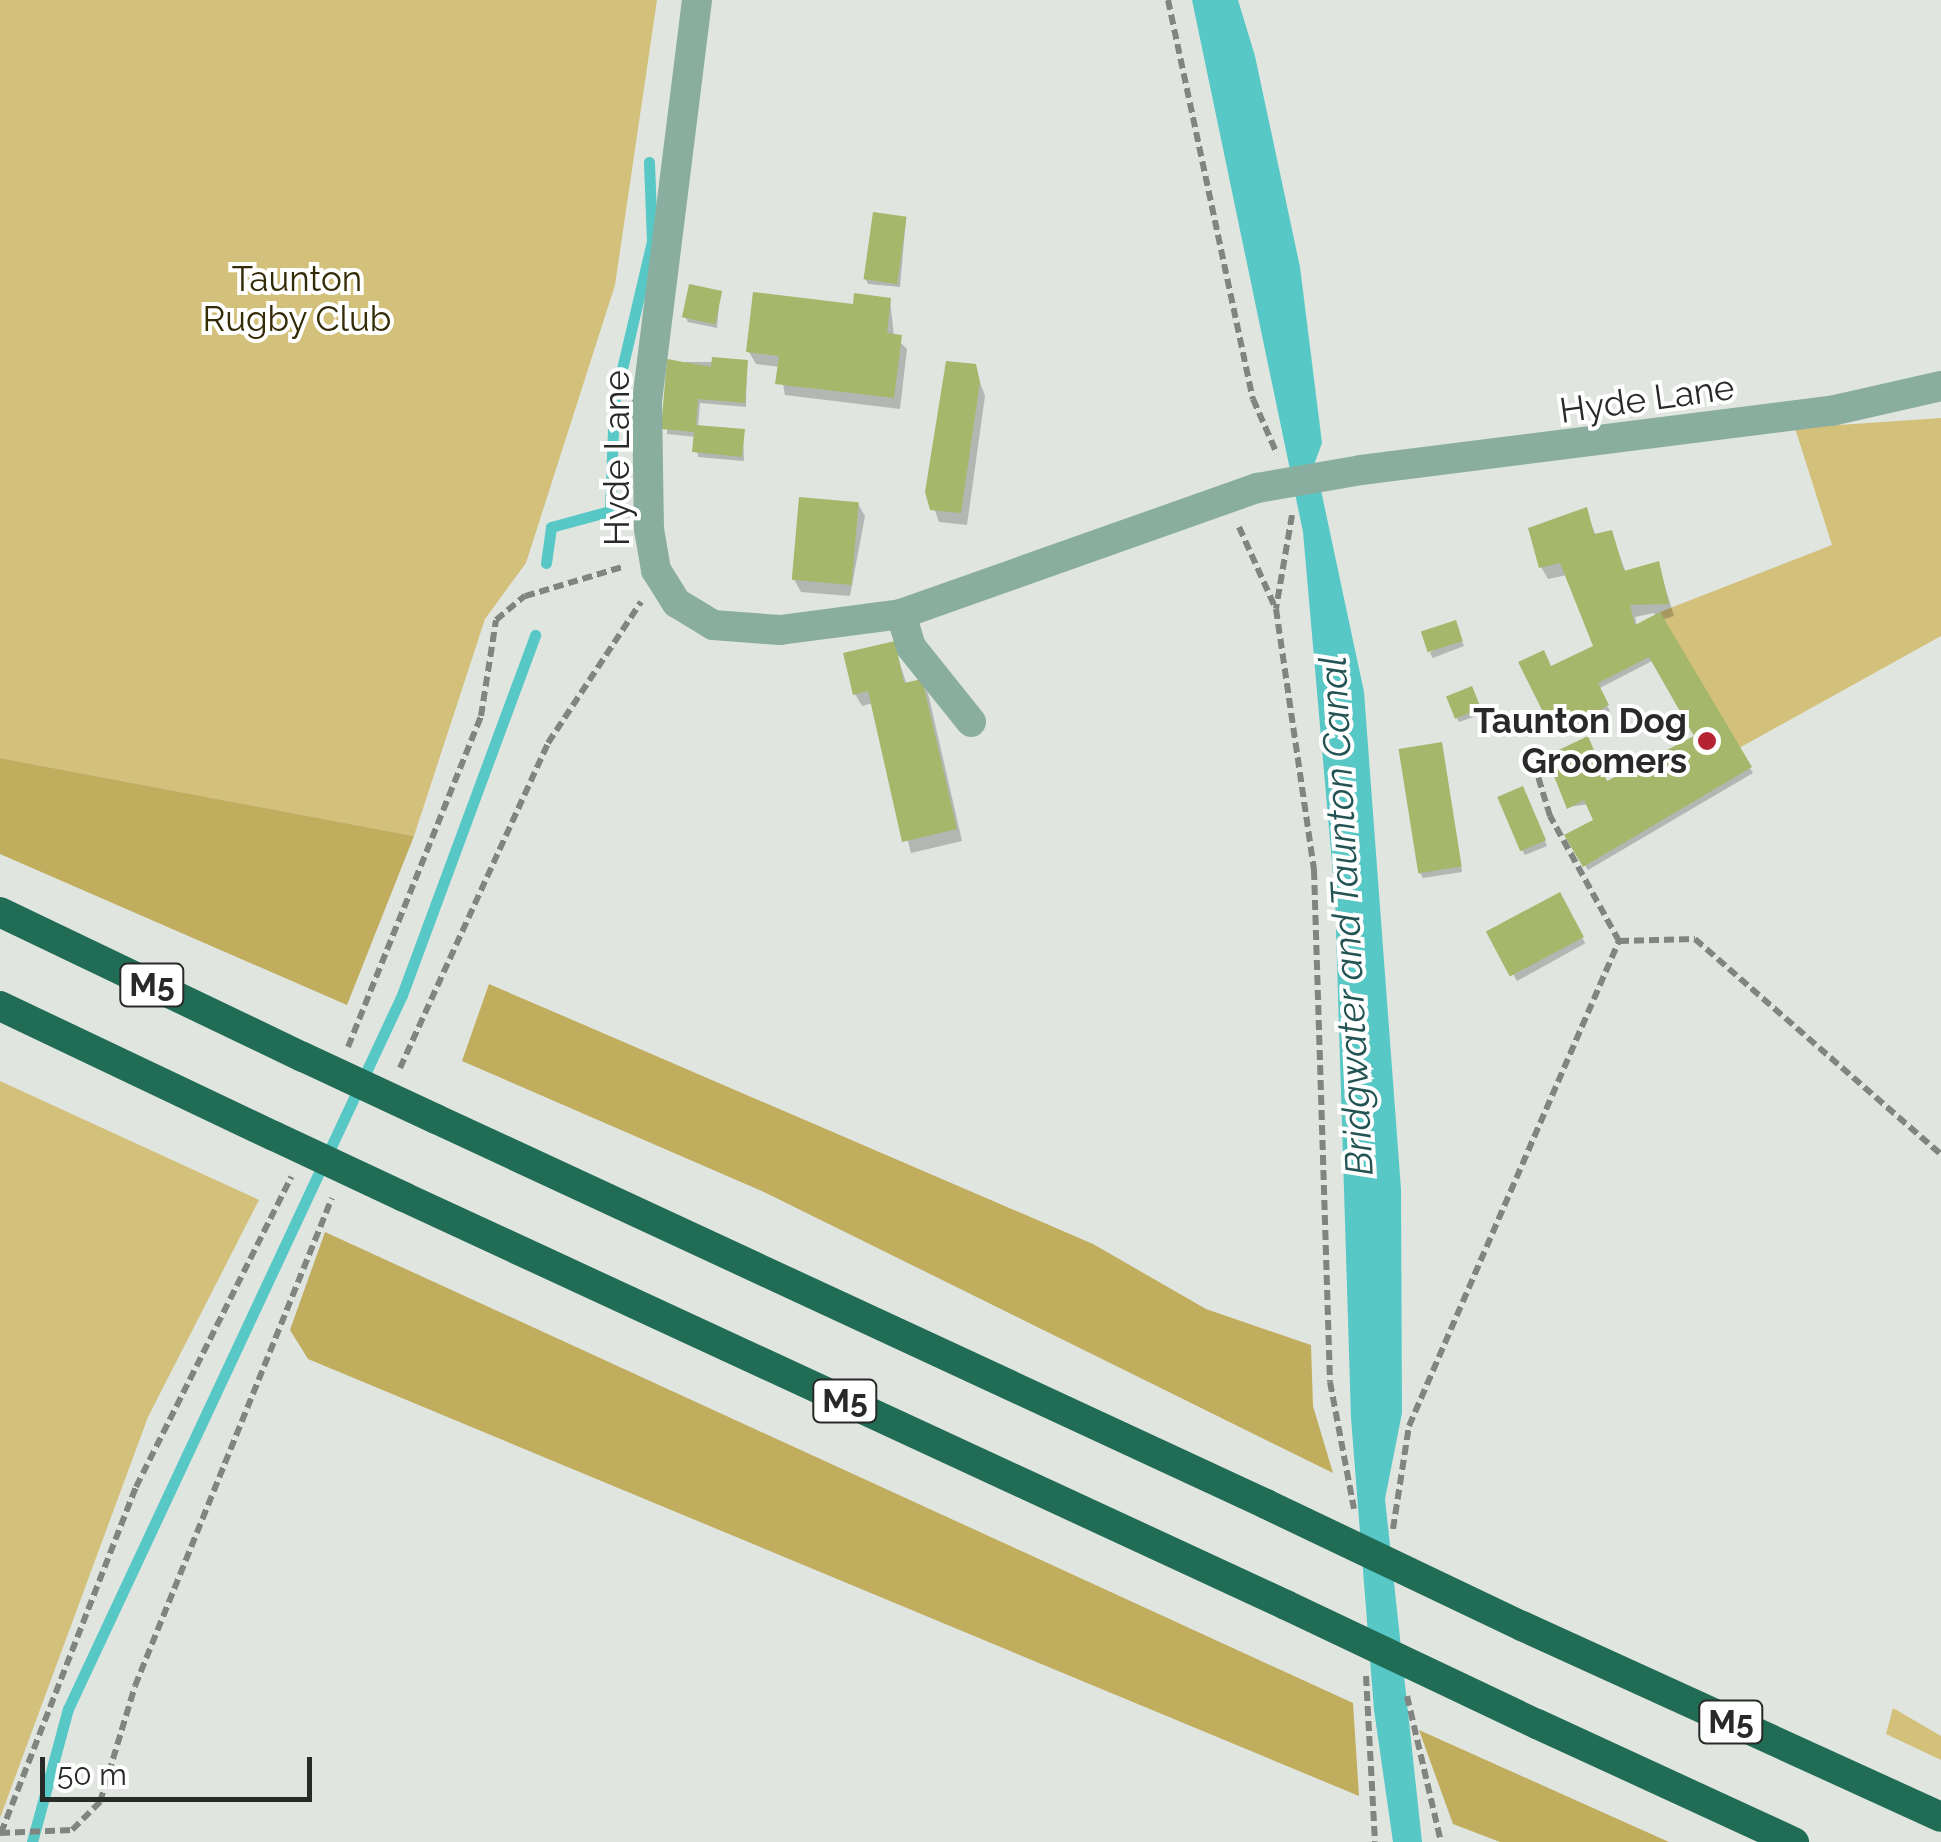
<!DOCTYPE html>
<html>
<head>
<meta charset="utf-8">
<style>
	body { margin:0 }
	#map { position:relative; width:1941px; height:1842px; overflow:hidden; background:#e0e5e0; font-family:Raleway,sans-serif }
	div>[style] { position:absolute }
	.green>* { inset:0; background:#d3c07a }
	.forest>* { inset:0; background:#c1ad5e }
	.water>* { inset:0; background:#57c8c5 }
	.shadow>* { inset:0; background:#0003; transform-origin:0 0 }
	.stream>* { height:11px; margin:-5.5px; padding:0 5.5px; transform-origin:5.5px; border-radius:5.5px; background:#57c8c5 }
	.building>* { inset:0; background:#a5b76b; transform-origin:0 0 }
	.path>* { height:6px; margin-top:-3px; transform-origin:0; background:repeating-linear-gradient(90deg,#818581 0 10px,transparent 0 15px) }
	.minor>* { height:30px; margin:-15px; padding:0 15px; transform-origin:15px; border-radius:15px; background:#89ae9f }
	.highway>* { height:30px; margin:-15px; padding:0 15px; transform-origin:15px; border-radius:15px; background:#216c55 }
	.minor-bridge>* { height:30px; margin:-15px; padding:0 15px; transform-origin:15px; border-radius:15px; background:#89ae9f }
	.highway-bridge>* { height:30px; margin:-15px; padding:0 15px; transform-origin:15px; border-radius:15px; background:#216c55 }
	.dots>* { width:28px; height:28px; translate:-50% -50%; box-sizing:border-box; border:5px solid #fff; border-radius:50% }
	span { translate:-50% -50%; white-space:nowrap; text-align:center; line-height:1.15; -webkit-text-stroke:8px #fff; paint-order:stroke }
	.shield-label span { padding:2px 8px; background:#fff; border:2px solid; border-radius:8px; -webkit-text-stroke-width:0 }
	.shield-label { font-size:32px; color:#282a28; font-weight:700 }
	.park-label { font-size:35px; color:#342b07 }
	.street-label { font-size:35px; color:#282a28 }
	.poi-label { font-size:35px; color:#282a28; font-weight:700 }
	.right { translate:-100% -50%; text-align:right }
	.water-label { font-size:38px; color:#235453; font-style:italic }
	.scale { position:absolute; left:40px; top:1757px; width:272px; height:45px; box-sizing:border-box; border:5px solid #282a28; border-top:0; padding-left:12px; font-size:30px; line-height:35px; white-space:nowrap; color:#282a28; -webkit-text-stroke:8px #fff; paint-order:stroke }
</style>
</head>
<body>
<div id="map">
	<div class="green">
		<div style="clip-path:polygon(0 0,657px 0,615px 285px,526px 563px,485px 619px,414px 836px,0 758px)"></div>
		<div style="clip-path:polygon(1941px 418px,1941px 636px,1741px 747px,1731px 742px,1660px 612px,1832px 545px,1795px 428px)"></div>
		<div style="clip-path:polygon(0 1081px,259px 1200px,148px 1417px,0 1818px)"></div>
		<div style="clip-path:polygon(1893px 1708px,1941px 1736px,1941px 1760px,1886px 1734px)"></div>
	</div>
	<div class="forest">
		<div style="clip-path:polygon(0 758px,414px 836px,347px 1005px,0 854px)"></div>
		<div style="clip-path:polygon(489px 984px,1093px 1244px,1206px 1309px,1311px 1345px,1313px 1406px,1333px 1473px,764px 1192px,462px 1061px)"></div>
		<div style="clip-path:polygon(325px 1232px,1353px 1703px,1359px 1796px,308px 1359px,290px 1330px)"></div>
		<div style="clip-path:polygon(1419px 1730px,1669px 1842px,1500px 1842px,1453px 1824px)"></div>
	</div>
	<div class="water">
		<div style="clip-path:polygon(1192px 0,1238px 0,1255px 56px,1300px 267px,1322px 443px,1315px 462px,1364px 692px,1401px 1189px,1402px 1413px,1385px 1499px,1422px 1842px,1393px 1842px,1374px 1710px,1351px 1418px,1335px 897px,1303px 532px)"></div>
	</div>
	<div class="shadow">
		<div style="clip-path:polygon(906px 219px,900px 287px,868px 284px,865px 278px)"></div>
		<div style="clip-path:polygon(720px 293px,717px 328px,688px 322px,685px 316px)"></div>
		<div style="clip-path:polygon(890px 300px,894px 336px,907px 349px,900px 409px,785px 395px,780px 367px,756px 364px,749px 352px)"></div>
		<div style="clip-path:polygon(670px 362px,747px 362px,746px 407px,700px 403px,698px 428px,743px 432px,744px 461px,698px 457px,696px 437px,667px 434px)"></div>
		<div style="clip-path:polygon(947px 364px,974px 366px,985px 396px,967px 525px,939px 522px,928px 491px)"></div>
		<div style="clip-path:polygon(858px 504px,865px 516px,850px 596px,801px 592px,794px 579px)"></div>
		<div style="clip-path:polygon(evenodd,1586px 510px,1596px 536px,1611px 532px,1626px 573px,1658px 564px,1674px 616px,1662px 620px,1753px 773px,1588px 870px,1567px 836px,1596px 821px,1589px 804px,1569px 807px,1698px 737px,1654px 660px,1598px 689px,1610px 711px,1556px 733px,1526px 661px,1551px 669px,1596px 647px,1567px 575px,1548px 579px,1541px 567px,1586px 510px,1654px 613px,1656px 617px,1637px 626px,1635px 617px,1654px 613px)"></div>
		<div style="clip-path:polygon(1457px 628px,1464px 646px,1433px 658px,1430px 653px)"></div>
		<div style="clip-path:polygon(893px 643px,907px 685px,921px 682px,928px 693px,962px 841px,911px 853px,873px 703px,862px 706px,855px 694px)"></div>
		<div style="clip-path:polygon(1474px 694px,1482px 714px,1459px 722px,1456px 717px)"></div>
		<div style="clip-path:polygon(1441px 745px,1462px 872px,1423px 878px,1420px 873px)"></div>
		<div style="clip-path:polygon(1525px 794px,1547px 846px,1525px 855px,1522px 850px)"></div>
		<div style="left:1559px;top:896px;width:54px;height:78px;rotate:61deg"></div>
	</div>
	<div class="stream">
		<div style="left:546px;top:563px;width:36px;rotate:-82deg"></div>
		<div style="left:551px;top:527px;width:61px;rotate:-15.2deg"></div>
		<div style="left:610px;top:511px;width:108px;rotate:-87.9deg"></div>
		<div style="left:614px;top:403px;width:166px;rotate:-76.8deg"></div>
		<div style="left:652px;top:241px;width:79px;rotate:-92.2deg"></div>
		<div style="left:32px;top:1842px;width:138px;rotate:-74.9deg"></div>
		<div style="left:68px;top:1709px;width:788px;rotate:-64.93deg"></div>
		<div style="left:402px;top:995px;width:384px;rotate:-69.7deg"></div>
	</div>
	<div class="building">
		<div style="left:873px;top:212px;width:34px;height:68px;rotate:8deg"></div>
		<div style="left:689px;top:284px;width:34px;height:34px;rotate:12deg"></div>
		<div style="clip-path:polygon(753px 292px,853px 304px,854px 293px,891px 298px,887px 333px,902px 335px,894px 398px,775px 384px,779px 356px,746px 352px)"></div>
		<div style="clip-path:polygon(712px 357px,748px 360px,745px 403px,698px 399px,696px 425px,745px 429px,742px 457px,692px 452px,694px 432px,661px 429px,667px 359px,711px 367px)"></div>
		<div style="clip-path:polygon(946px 361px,976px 364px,980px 382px,961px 513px,930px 510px,925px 492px)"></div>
		<div style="left:799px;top:497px;width:60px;height:83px;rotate:5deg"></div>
		<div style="clip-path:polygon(1587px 507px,1594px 534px,1612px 530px,1624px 571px,1659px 561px,1669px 604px,1630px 605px,1635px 625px,1660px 612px,1752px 767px,1583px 867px,1564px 835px,1593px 820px,1584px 800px,1567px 809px,1546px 756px,1588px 736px,1607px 781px,1694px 736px,1649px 657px,1598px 683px,1609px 705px,1554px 734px,1518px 662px,1544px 650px,1551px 666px,1593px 646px,1560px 563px,1539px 568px,1528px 528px)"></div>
		<div style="left:1456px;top:620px;width:22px;height:37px;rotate:72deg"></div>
		<div style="clip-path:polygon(895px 641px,904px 683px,922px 679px,957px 829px,902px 842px,868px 691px,853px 695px,843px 653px)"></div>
		<div style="left:1472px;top:686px;width:24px;height:28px;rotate:68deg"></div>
		<div style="left:1442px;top:742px;width:126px;height:44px;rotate:81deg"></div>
		<div style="left:1523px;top:786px;width:59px;height:28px;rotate:67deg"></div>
		<div style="left:1560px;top:892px;width:51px;height:84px;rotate:62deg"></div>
	</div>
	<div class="path">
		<div style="left:1168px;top:0;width:408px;rotate:78deg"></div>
		<div style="left:1253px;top:399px;width:60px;rotate:66.4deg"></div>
		<div style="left:1292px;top:515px;width:95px;rotate:99.7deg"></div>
		<div style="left:1276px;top:609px;width:264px;rotate:81.7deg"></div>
		<div style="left:1314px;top:870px;width:512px;rotate:88.21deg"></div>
		<div style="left:1330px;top:1382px;width:129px;rotate:79.3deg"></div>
		<div style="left:1239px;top:527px;width:85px;rotate:65.8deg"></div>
		<div style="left:1619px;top:941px;width:76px;rotate:-1.5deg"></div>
		<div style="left:1695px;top:939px;width:327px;rotate:41.2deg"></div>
		<div style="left:348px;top:1047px;width:357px;rotate:-68.1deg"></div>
		<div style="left:481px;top:716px;width:97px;rotate:-81.1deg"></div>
		<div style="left:496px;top:620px;width:38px;rotate:-40deg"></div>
		<div style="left:525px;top:596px;width:101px;rotate:-16.6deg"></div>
		<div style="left:400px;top:1068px;width:357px;rotate:-65.5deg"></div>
		<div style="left:548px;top:743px;width:169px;rotate:-56.6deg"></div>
		<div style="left:1393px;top:1529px;width:104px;rotate:-81.2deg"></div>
		<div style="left:1409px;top:1426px;width:529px;rotate:-66.59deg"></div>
		<div style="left:1619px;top:941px;width:143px;rotate:-118.9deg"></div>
		<div style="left:1550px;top:816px;width:72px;rotate:-106.9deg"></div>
		<div style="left:1366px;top:1676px;width:166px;rotate:86.9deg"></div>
		<div style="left:1407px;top:1696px;width:150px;rotate:76.9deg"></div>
		<div style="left:0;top:1833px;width:72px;rotate:-2.4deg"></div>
		<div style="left:72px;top:1830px;width:40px;rotate:-45deg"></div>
		<div style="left:100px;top:1802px;width:121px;rotate:-73.2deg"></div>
		<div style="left:135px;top:1686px;width:526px;rotate:-68.02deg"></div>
		<div style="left:1px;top:1833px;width:371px;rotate:-68.7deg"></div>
		<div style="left:136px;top:1487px;width:347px;rotate:-63.4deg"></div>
	</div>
	<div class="minor">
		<div style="left:697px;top:0;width:406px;rotate:97.1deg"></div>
		<div style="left:647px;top:403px;width:126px;rotate:89.1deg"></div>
		<div style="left:649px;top:529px;width:42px;rotate:80.3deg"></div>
		<div style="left:656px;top:570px;width:39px;rotate:58deg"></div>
		<div style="left:677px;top:603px;width:42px;rotate:31.4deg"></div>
		<div style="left:713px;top:625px;width:67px;rotate:4.3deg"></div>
		<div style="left:780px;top:630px;width:122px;rotate:-7.5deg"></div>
		<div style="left:901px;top:614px;width:378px;rotate:-19.5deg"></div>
		<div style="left:1361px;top:470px;width:474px;rotate:-7.2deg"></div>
		<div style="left:1831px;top:411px;width:113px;rotate:-12.8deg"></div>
		<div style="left:901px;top:614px;width:34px;rotate:73deg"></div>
		<div style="left:911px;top:647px;width:96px;rotate:51.3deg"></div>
	</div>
	<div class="highway">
		<div style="left:0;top:912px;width:336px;rotate:25.6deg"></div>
		<div style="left:0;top:1006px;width:303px;rotate:25.4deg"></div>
		<div style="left:436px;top:1119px;width:915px;rotate:24.88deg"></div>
		<div style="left:404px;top:1197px;width:972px;rotate:24.82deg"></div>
		<div style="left:1522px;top:1626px;width:460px;rotate:24.5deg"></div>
		<div style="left:1537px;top:1724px;width:283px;rotate:24.7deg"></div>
	</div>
	<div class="minor-bridge">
		<div style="left:1257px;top:488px;width:106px;rotate:-9.8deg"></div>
	</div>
	<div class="highway-bridge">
		<div style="left:303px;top:1057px;width:147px;rotate:25deg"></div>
		<div style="left:274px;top:1136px;width:144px;rotate:25.1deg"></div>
		<div style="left:1266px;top:1504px;width:284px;rotate:25.5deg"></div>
		<div style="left:1286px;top:1605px;width:278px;rotate:25.4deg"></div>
	</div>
	<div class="dots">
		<div style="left:1707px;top:741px;background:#b52332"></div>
	</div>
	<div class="shield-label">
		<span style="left:152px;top:985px">M5</span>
		<span style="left:845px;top:1401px">M5</span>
		<span style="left:1731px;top:1722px">M5</span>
	</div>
	<div class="park-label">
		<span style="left:297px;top:299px">Taunton<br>Rugby Club</span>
	</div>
	<div class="street-label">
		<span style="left:1647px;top:399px;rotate:-8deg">Hyde Lane</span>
		<span style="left:617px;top:458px;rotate:-90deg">Hyde Lane</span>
	</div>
	<div class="poi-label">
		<span class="right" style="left:1687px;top:741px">Taunton Dog<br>Groomers</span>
	</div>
	<div class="water-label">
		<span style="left:1346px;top:916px;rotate:-93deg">Bridgwater and Taunton Canal</span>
	</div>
	<div class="scale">50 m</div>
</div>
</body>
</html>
